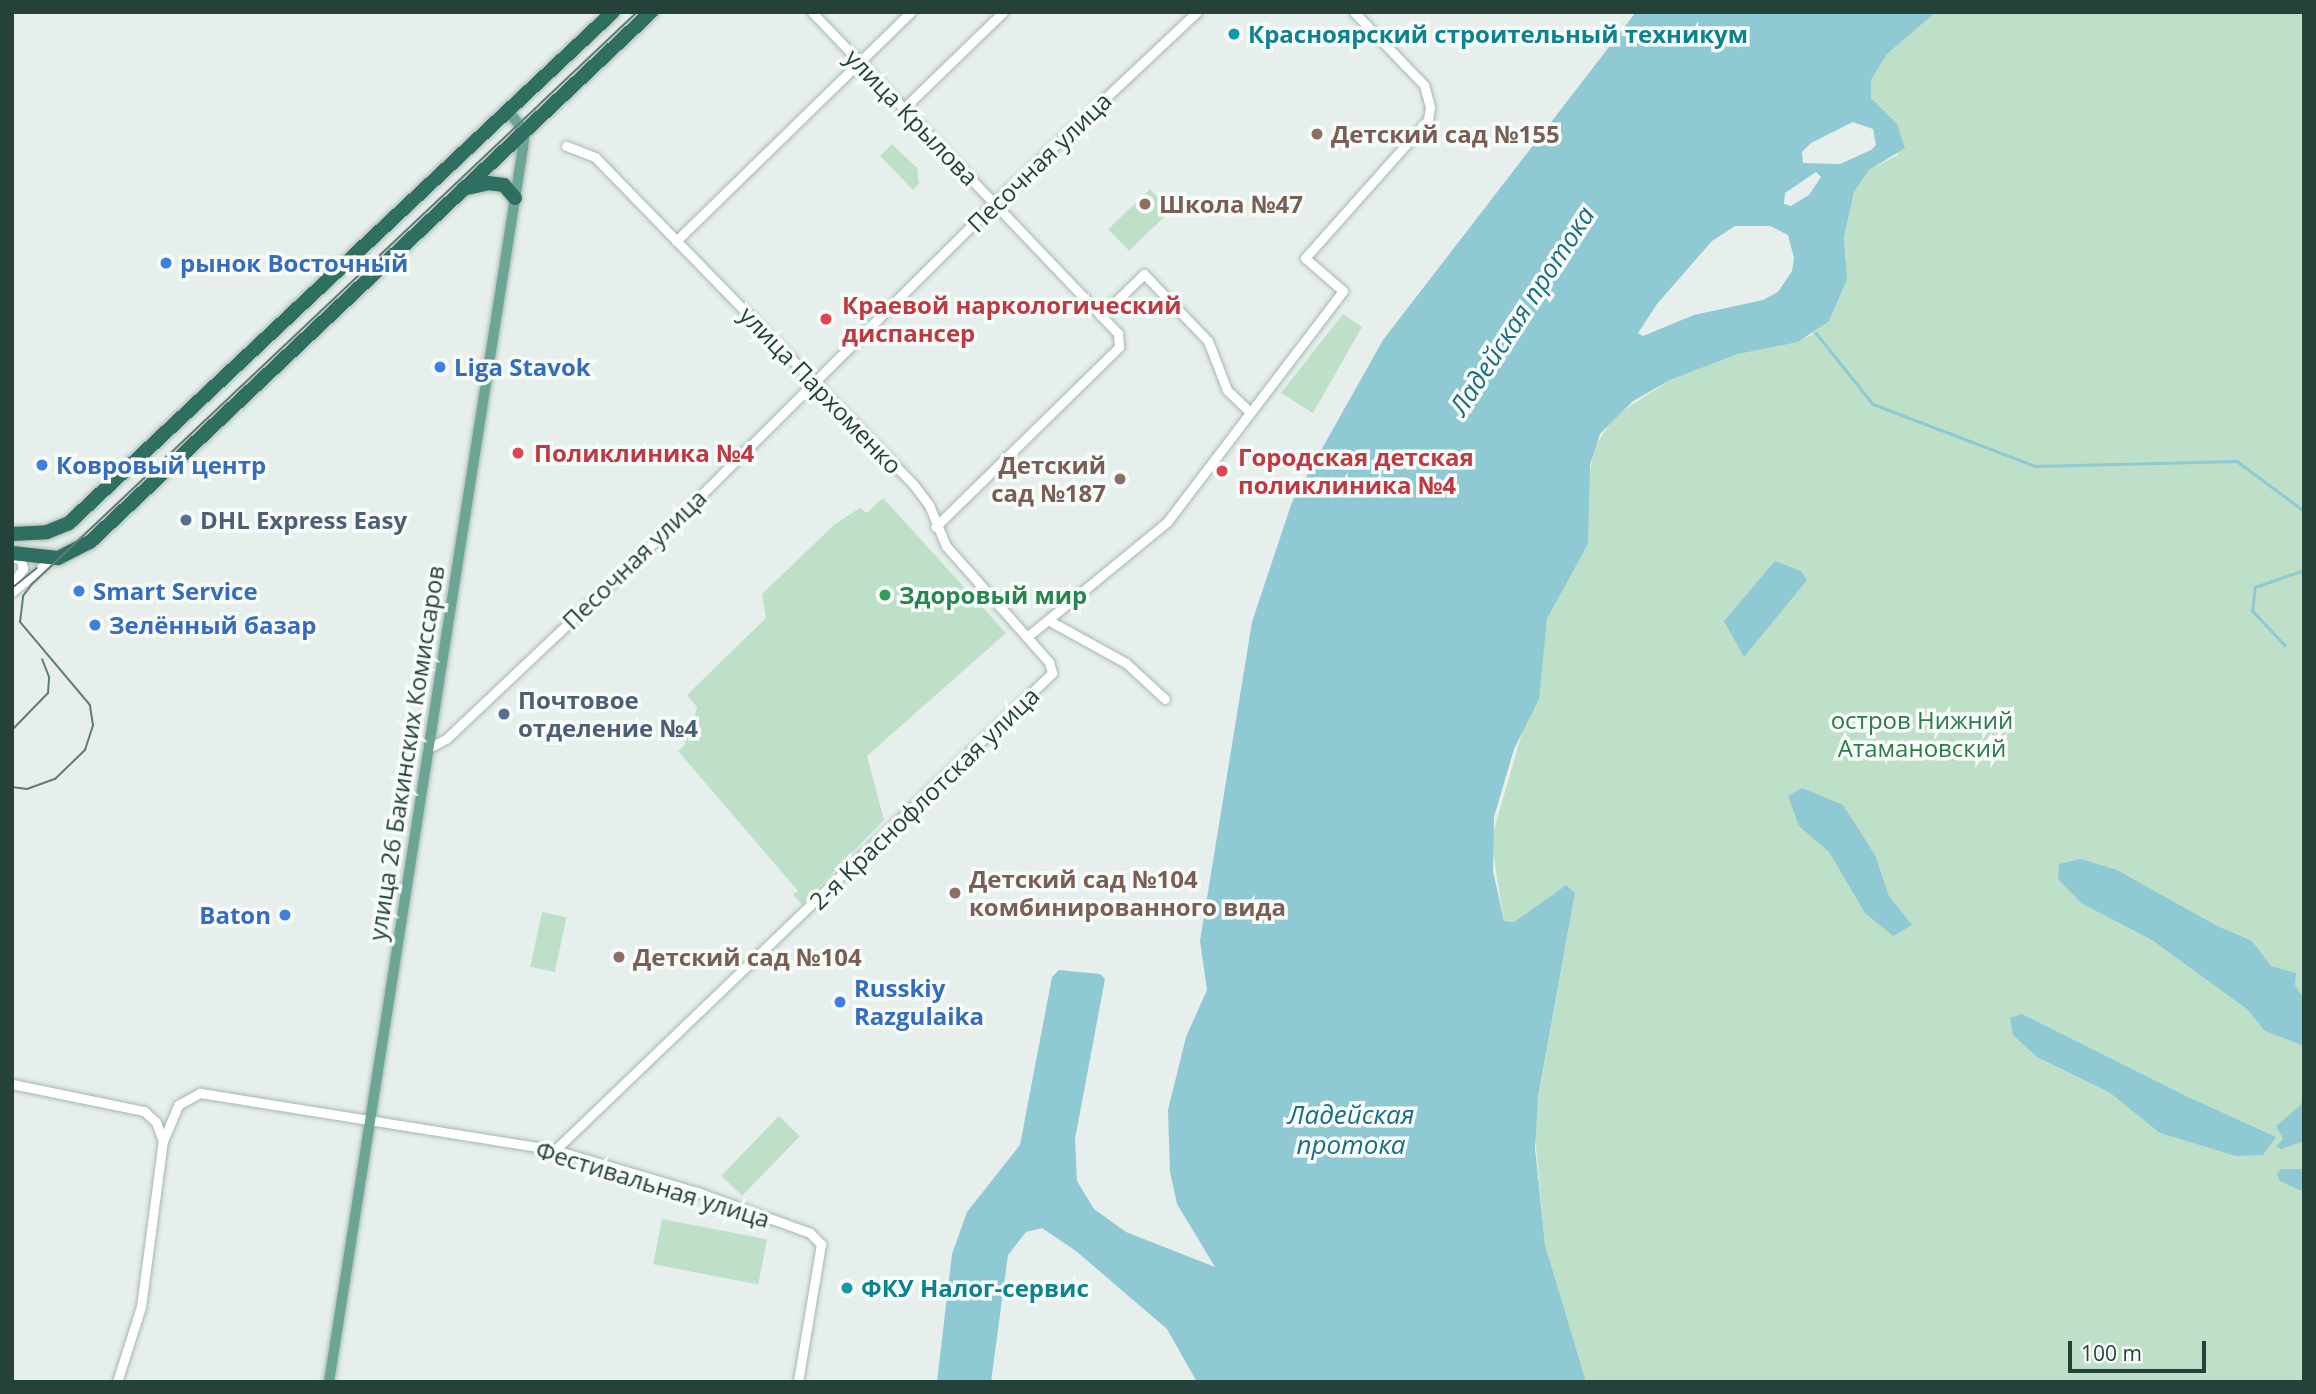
<!DOCTYPE html>
<html>
<head>
<meta charset="utf-8">
<style>
	body { margin:0 }
	#map { position:relative; width:2316px; height:1394px; overflow:hidden; background:#e6efeb; font-family:"Open Sans",sans-serif }
	div>[style] { position:absolute }
	.green>* { inset:0; background:#bfe0c8; transform-origin:0 0 }
	.water>* { inset:0; background:#8ec9d4 }
	.stream>* { height:2.5px; margin:-1.25px; padding:0 1.25px; transform-origin:1.25px; border-radius:1.25px; background:#8ec9d4 }
	.roads { filter:drop-shadow(0 0 2px #a8b8b2) drop-shadow(0 0 2px #a8b8b2) }
	.minor>* { height:9px; margin:-4.5px; padding:0 4.5px; transform-origin:4.5px; border-radius:4.5px; background:#fff }
	.major>* { height:10px; margin:-5px; padding:0 5px; transform-origin:5px; border-radius:5px; background:#6aa596 }
	.highway>* { height:14px; margin:-7px; padding:0 7px; transform-origin:7px; border-radius:7px; background:#2f6f62 }
	.tram>* { height:2px; margin:-1px; padding:0 1px; transform-origin:1px; border-radius:1px; background:#5f7d75 }
	.dots>* { width:19px; height:19px; translate:-50% -50%; box-sizing:border-box; border:4px solid #f7fbf9; border-radius:50% }
	span { translate:-50% -50%; white-space:nowrap; text-align:center; line-height:1.15; -webkit-text-stroke:7px #f7fbf9; paint-order:stroke }
	.culture-label { font-size:24px; color:#0d838f; font-weight:700 }
	.left { translate:0 -50%; text-align:left }
	.street-label { font-size:24px; color:#24423a }
	.education-label { font-size:24px; color:#785e54; font-weight:700 }
	.right { translate:-100% -50%; text-align:right }
	.shop-label { font-size:24px; color:#366cbe; font-weight:700 }
	.health-label { font-size:24px; color:#be3a42; font-weight:700 }
	.service-label { font-size:24px; color:#4e5e75; font-weight:700 }
	.leisure-label { font-size:24px; color:#27864d; font-weight:700 }
	.park-label { font-size:24px; color:#2d7a4b }
	.water-label { font-size:26px; color:#1c6f80; font-style:italic }
	.frame { position:absolute; inset:0; border:14px solid #24423a; pointer-events:none }
	.scale { position:absolute; left:2068px; top:1341px; width:138px; height:32px; box-sizing:border-box; border:4px solid #24423a; border-top:0; padding-left:9px; font-size:21px; line-height:24px; white-space:nowrap; color:#24423a; -webkit-text-stroke:5px #f7fbf9; paint-order:stroke }
</style>
</head>
<body>
<div id="map">
	<div class="green">
		<div style="clip-path:polygon(1936px 12px,2304px 12px,2304px 1382px,1586px 1382px,1561px 1304px,1545px 1245px,1534px 1124px,1575px 893px,1566px 885px,1514px 922px,1504px 921px,1491px 840px,1540px 671px,1547px 619px,1588px 544px,1588px 484px,1594px 448px,1615px 416px,1670px 380px,1738px 354px,1811px 336px,1846px 259px,1844px 237px,1854px 192px,1869px 170px,1898px 155px,1896px 124px,1871px 98px,1871px 80px,1887px 54px)"></div>
		<div style="clip-path:polygon(892px 144px,917px 168px,919px 184px,913px 190px,880px 156px)"></div>
		<div style="left:1150px;top:189px;width:30px;height:58px;rotate:46deg"></div>
		<div style="clip-path:polygon(1343px 314px,1362px 327px,1313px 413px,1281px 393px)"></div>
		<div style="clip-path:polygon(883px 498px,1006px 633px,867px 756px,884px 820px,802px 904px,793px 895px,798px 891px,678px 751px,686px 744px,679px 735px,693px 724px,697px 707px,687px 695px,766px 618px,762px 594px,835px 524px,860px 508px,867px 513px)"></div>
		<div style="left:542px;top:912px;width:25px;height:56px;rotate:12deg"></div>
		<div style="left:779px;top:1116px;width:29px;height:83px;rotate:44deg"></div>
		<div style="left:662px;top:1219px;width:107px;height:46px;rotate:11deg"></div>
	</div>
	<div class="water">
		<div style="clip-path:polygon(evenodd,1636px 12px,1936px 12px,1887px 54px,1871px 80px,1871px 98px,1897px 124px,1905px 148px,1869px 170px,1854px 192px,1844px 237px,1847px 279px,1829px 321px,1798px 342px,1738px 354px,1670px 380px,1633px 401px,1600px 434px,1590px 465px,1588px 544px,1547px 619px,1539px 699px,1514px 749px,1494px 817px,1493px 871px,1504px 921px,1514px 922px,1566px 885px,1575px 893px,1538px 1098px,1535px 1148px,1545px 1245px,1586px 1382px,1197px 1382px,1167px 1329px,1076px 1251px,1042px 1228px,1026px 1232px,1008px 1255px,991px 1382px,937px 1382px,952px 1254px,967px 1212px,1020px 1145px,1052px 977px,1059px 970px,1100px 974px,1105px 979px,1075px 1139px,1077px 1181px,1094px 1209px,1126px 1232px,1215px 1267px,1177px 1204px,1170px 1172px,1168px 1110px,1186px 1037px,1207px 990px,1200px 941px,1252px 622px,1292px 502px,1383px 340px,1636px 12px,1853px 122px,1873px 129px,1876px 145px,1871px 150px,1840px 164px,1803px 163px,1802px 152px,1811px 143px,1853px 122px,1636px 12px,1816px 172px,1821px 177px,1809px 195px,1791px 206px,1784px 204px,1785px 193px,1816px 172px,1636px 12px,1735px 226px,1770px 226px,1788px 235px,1794px 258px,1792px 271px,1778px 292px,1763px 300px,1694px 315px,1643px 336px,1638px 333px,1657px 304px,1712px 241px,1735px 226px)"></div>
		<div style="clip-path:polygon(1775px 561px,1801px 571px,1807px 580px,1744px 657px,1724px 621px)"></div>
		<div style="clip-path:polygon(1802px 788px,1843px 805px,1875px 855px,1889px 896px,1912px 925px,1893px 936px,1865px 913px,1829px 852px,1799px 826px,1788px 796px)"></div>
		<div style="clip-path:polygon(2081px 859px,2117px 870px,2217px 926px,2252px 941px,2271px 966px,2296px 973px,2295px 985px,2304px 999px,2304px 1046px,2265px 1031px,2247px 1009px,2152px 940px,2081px 903px,2058px 879px,2059px 864px)"></div>
		<div style="clip-path:polygon(2022px 1014px,2188px 1097px,2276px 1137px,2263px 1155px,2236px 1156px,2160px 1133px,2109px 1092px,2037px 1057px,2013px 1035px,2010px 1018px)"></div>
		<div style="clip-path:polygon(2304px 1083px,2304px 1141px,2281px 1149px,2276px 1146px,2283px 1139px,2276px 1126px,2301px 1105px)"></div>
		<div style="clip-path:polygon(2281px 1169px,2304px 1169px,2304px 1207px,2302px 1191px,2280px 1181px,2277px 1174px)"></div>
	</div>
	<div class="stream">
		<div style="left:1816px;top:333px;width:91px;rotate:51.2deg"></div>
		<div style="left:1873px;top:404px;width:173px;rotate:20.9deg"></div>
		<div style="left:2035px;top:466px;width:202px;rotate:-1.4deg"></div>
		<div style="left:2237px;top:461px;width:84px;rotate:36.7deg"></div>
		<div style="left:2285px;top:646px;width:48px;rotate:-133.3deg"></div>
		<div style="left:2252px;top:611px;width:24px;rotate:-83deg"></div>
		<div style="left:2255px;top:587px;width:52px;rotate:-19.1deg"></div>
	</div>
	<div class="roads">
		<div class="minor">
			<div style="left:812px;top:12px;width:443px;rotate:46.4deg"></div>
			<div style="left:1118px;top:333px;width:14px;rotate:86deg"></div>
			<div style="left:1119px;top:347px;width:257px;rotate:135.6deg"></div>
			<div style="left:904px;top:108px;width:138px;rotate:-44.1deg"></div>
			<div style="left:676px;top:241px;width:328px;rotate:-44.3deg"></div>
			<div style="left:1101px;top:316px;width:60px;rotate:-44.3deg"></div>
			<div style="left:1144px;top:274px;width:93px;rotate:46.3deg"></div>
			<div style="left:1208px;top:341px;width:53px;rotate:68.8deg"></div>
			<div style="left:1227px;top:390px;width:30px;rotate:44deg"></div>
			<div style="left:12px;top:557px;width:9px;rotate:18deg"></div>
			<div style="left:21px;top:560px;width:9px;rotate:77deg"></div>
			<div style="left:23px;top:569px;width:18px;rotate:128deg"></div>
			<div style="left:12px;top:592px;width:55px;rotate:-39.8deg"></div>
			<div style="left:1048px;top:620px;width:89px;rotate:28.9deg"></div>
			<div style="left:1126px;top:663px;width:53px;rotate:42.7deg"></div>
			<div style="left:1027px;top:637px;width:181px;rotate:-39.4deg"></div>
			<div style="left:1167px;top:522px;width:290px;rotate:-52.7deg"></div>
			<div style="left:1343px;top:291px;width:50px;rotate:-139deg"></div>
			<div style="left:1305px;top:258px;width:185px;rotate:-48.3deg"></div>
			<div style="left:1428px;top:120px;width:13px;rotate:-81deg"></div>
			<div style="left:1430px;top:107px;width:23px;rotate:-105deg"></div>
			<div style="left:1424px;top:85px;width:101px;rotate:-133.8deg"></div>
			<div style="left:427px;top:749px;width:21px;rotate:-28deg"></div>
			<div style="left:446px;top:739px;width:286px;rotate:-43.4deg"></div>
			<div style="left:654px;top:542px;width:479px;rotate:-44.9deg"></div>
			<div style="left:993px;top:204px;width:280px;rotate:-43.3deg"></div>
			<div style="left:12px;top:1084px;width:135px;rotate:11.6deg"></div>
			<div style="left:144px;top:1111px;width:16px;rotate:43deg"></div>
			<div style="left:156px;top:1122px;width:20px;rotate:70deg"></div>
			<div style="left:555px;top:1150px;width:689px;rotate:-43.82deg"></div>
			<div style="left:1052px;top:673px;width:11px;rotate:-105deg"></div>
			<div style="left:1049px;top:662px;width:155px;rotate:-131.6deg"></div>
			<div style="left:946px;top:546px;width:44px;rotate:-112.5deg"></div>
			<div style="left:929px;top:505px;width:26px;rotate:-127deg"></div>
			<div style="left:913px;top:484px;width:456px;rotate:-134.2deg"></div>
			<div style="left:595px;top:157px;width:31px;rotate:-159deg"></div>
			<div style="left:117px;top:1382px;width:79px;rotate:-72.3deg"></div>
			<div style="left:141px;top:1307px;width:167px;rotate:-82.5deg"></div>
			<div style="left:163px;top:1141px;width:39px;rotate:-67deg"></div>
			<div style="left:178px;top:1105px;width:25px;rotate:-29deg"></div>
			<div style="left:200px;top:1093px;width:360px;rotate:9.1deg"></div>
			<div style="left:555px;top:1150px;width:148px;rotate:16.5deg"></div>
			<div style="left:697px;top:1192px;width:120px;rotate:19.9deg"></div>
			<div style="left:810px;top:1233px;width:16px;rotate:45deg"></div>
			<div style="left:821px;top:1244px;width:140px;rotate:99.5deg"></div>
		</div>
		<div class="major">
			<div style="left:329px;top:1382px;width:1249px;rotate:-81.07deg"></div>
			<div style="left:523px;top:148px;width:16px;rotate:-83deg"></div>
			<div style="left:525px;top:132px;width:28px;rotate:-129deg"></div>
		</div>
		<div class="highway">
			<div style="left:463px;top:189px;width:26px;rotate:-13deg"></div>
			<div style="left:488px;top:183px;width:16px;rotate:7deg"></div>
			<div style="left:504px;top:185px;width:17px;rotate:50deg"></div>
			<div style="left:12px;top:534px;width:35px;rotate:-3deg"></div>
			<div style="left:47px;top:532px;width:24px;rotate:-22deg"></div>
			<div style="left:69px;top:523px;width:746px;rotate:-43.21deg"></div>
			<div style="left:12px;top:553px;width:46px;rotate:6.2deg"></div>
			<div style="left:58px;top:558px;width:36px;rotate:-27deg"></div>
			<div style="left:90px;top:542px;width:772px;rotate:-43.37deg"></div>
		</div>
	</div>
	<div class="tram">
		<div style="left:12px;top:588px;width:32px;rotate:-39deg"></div>
		<div style="left:12px;top:730px;width:52px;rotate:-45.8deg"></div>
		<div style="left:48px;top:693px;width:16px;rotate:-86deg"></div>
		<div style="left:49px;top:677px;width:19px;rotate:-111deg"></div>
		<div style="left:12px;top:787px;width:15px;rotate:8deg"></div>
		<div style="left:27px;top:789px;width:30px;rotate:-20deg"></div>
		<div style="left:55px;top:779px;width:42px;rotate:-44deg"></div>
		<div style="left:85px;top:750px;width:26px;rotate:-72deg"></div>
		<div style="left:93px;top:725px;width:20px;rotate:-99deg"></div>
		<div style="left:90px;top:705px;width:109px;rotate:-130.1deg"></div>
		<div style="left:20px;top:622px;width:26px;rotate:-83deg"></div>
		<div style="left:23px;top:596px;width:15px;rotate:-53deg"></div>
		<div style="left:32px;top:584px;width:833px;rotate:-43.39deg"></div>
	</div>
	<div class="dots">
		<div style="left:1234px;top:34px;background:#0f9aa8"></div>
		<div style="left:1317px;top:134px;background:#8d6e63"></div>
		<div style="left:1145px;top:204px;background:#8d6e63"></div>
		<div style="left:166px;top:263px;background:#3f7fe0"></div>
		<div style="left:826px;top:319px;background:#e0444e"></div>
		<div style="left:440px;top:367px;background:#3f7fe0"></div>
		<div style="left:518px;top:453px;background:#e0444e"></div>
		<div style="left:42px;top:465px;background:#3f7fe0"></div>
		<div style="left:1222px;top:471px;background:#e0444e"></div>
		<div style="left:1120px;top:479px;background:#8d6e63"></div>
		<div style="left:186px;top:520px;background:#5c6f8a"></div>
		<div style="left:79px;top:591px;background:#3f7fe0"></div>
		<div style="left:885px;top:595px;background:#2e9e5b"></div>
		<div style="left:95px;top:625px;background:#3f7fe0"></div>
		<div style="left:504px;top:714px;background:#5c6f8a"></div>
		<div style="left:955px;top:893px;background:#8d6e63"></div>
		<div style="left:285px;top:915px;background:#3f7fe0"></div>
		<div style="left:619px;top:957px;background:#8d6e63"></div>
		<div style="left:840px;top:1002px;background:#3f7fe0"></div>
		<div style="left:847px;top:1288px;background:#0f9aa8"></div>
	</div>
	<div class="culture-label">
		<span class="left" style="left:1248px;top:34px">Красноярский строительный техникум</span>
		<span class="left" style="left:861px;top:1288px">ФКУ Налог-сервис</span>
	</div>
	<div class="street-label">
		<span style="left:912px;top:117px;rotate:46deg">улица Крылова</span>
		<span style="left:1039px;top:162px;rotate:-44deg">Песочная улица</span>
		<span style="left:821px;top:390px;rotate:46deg">улица Пархоменко</span>
		<span style="left:634px;top:559px;rotate:-44deg">Песочная улица</span>
		<span style="left:406px;top:753px;rotate:-81deg">улица 26 Бакинских Комиссаров</span>
		<span style="left:924px;top:798px;rotate:-44deg">2-я Краснофлотская улица</span>
		<span style="left:653px;top:1184px;rotate:17deg">Фестивальная улица</span>
	</div>
	<div class="education-label">
		<span class="left" style="left:1331px;top:134px">Детский сад №155</span>
		<span class="left" style="left:1159px;top:204px">Школа №47</span>
		<span class="right" style="left:1106px;top:479px">Детский<br>сад №187</span>
		<span class="left" style="left:969px;top:893px">Детский сад №104<br>комбинированного вида</span>
		<span class="left" style="left:633px;top:957px">Детский сад №104</span>
	</div>
	<div class="shop-label">
		<span class="left" style="left:180px;top:263px">рынок Восточный</span>
		<span class="left" style="left:454px;top:367px">Liga Stavok</span>
		<span class="left" style="left:56px;top:465px">Ковровый центр</span>
		<span class="left" style="left:93px;top:591px">Smart Service</span>
		<span class="left" style="left:109px;top:625px">Зелённый базар</span>
		<span class="right" style="left:271px;top:915px">Baton</span>
		<span class="left" style="left:854px;top:1002px">Russkiy<br>Razgulaika</span>
	</div>
	<div class="health-label">
		<span class="left" style="left:842px;top:319px">Краевой наркологический<br>диспансер</span>
		<span class="left" style="left:534px;top:453px">Поликлиника №4</span>
		<span class="left" style="left:1238px;top:471px">Городская детская<br>поликлиника №4</span>
	</div>
	<div class="service-label">
		<span class="left" style="left:200px;top:520px">DHL Express Easy</span>
		<span class="left" style="left:518px;top:714px">Почтовое<br>отделение №4</span>
	</div>
	<div class="leisure-label">
		<span class="left" style="left:899px;top:595px">Здоровый мир</span>
	</div>
	<div class="park-label">
		<span style="left:1922px;top:734px">остров Нижний<br>Атамановский</span>
	</div>
	<div class="water-label">
		<span style="left:1522px;top:311px;rotate:-57deg">Ладейская протока</span>
		<span style="left:1351px;top:1130px">Ладейская<br>протока</span>
	</div>
	<div class="frame"></div>
	<div class="scale">100 m</div>
</div>
</body>
</html>
